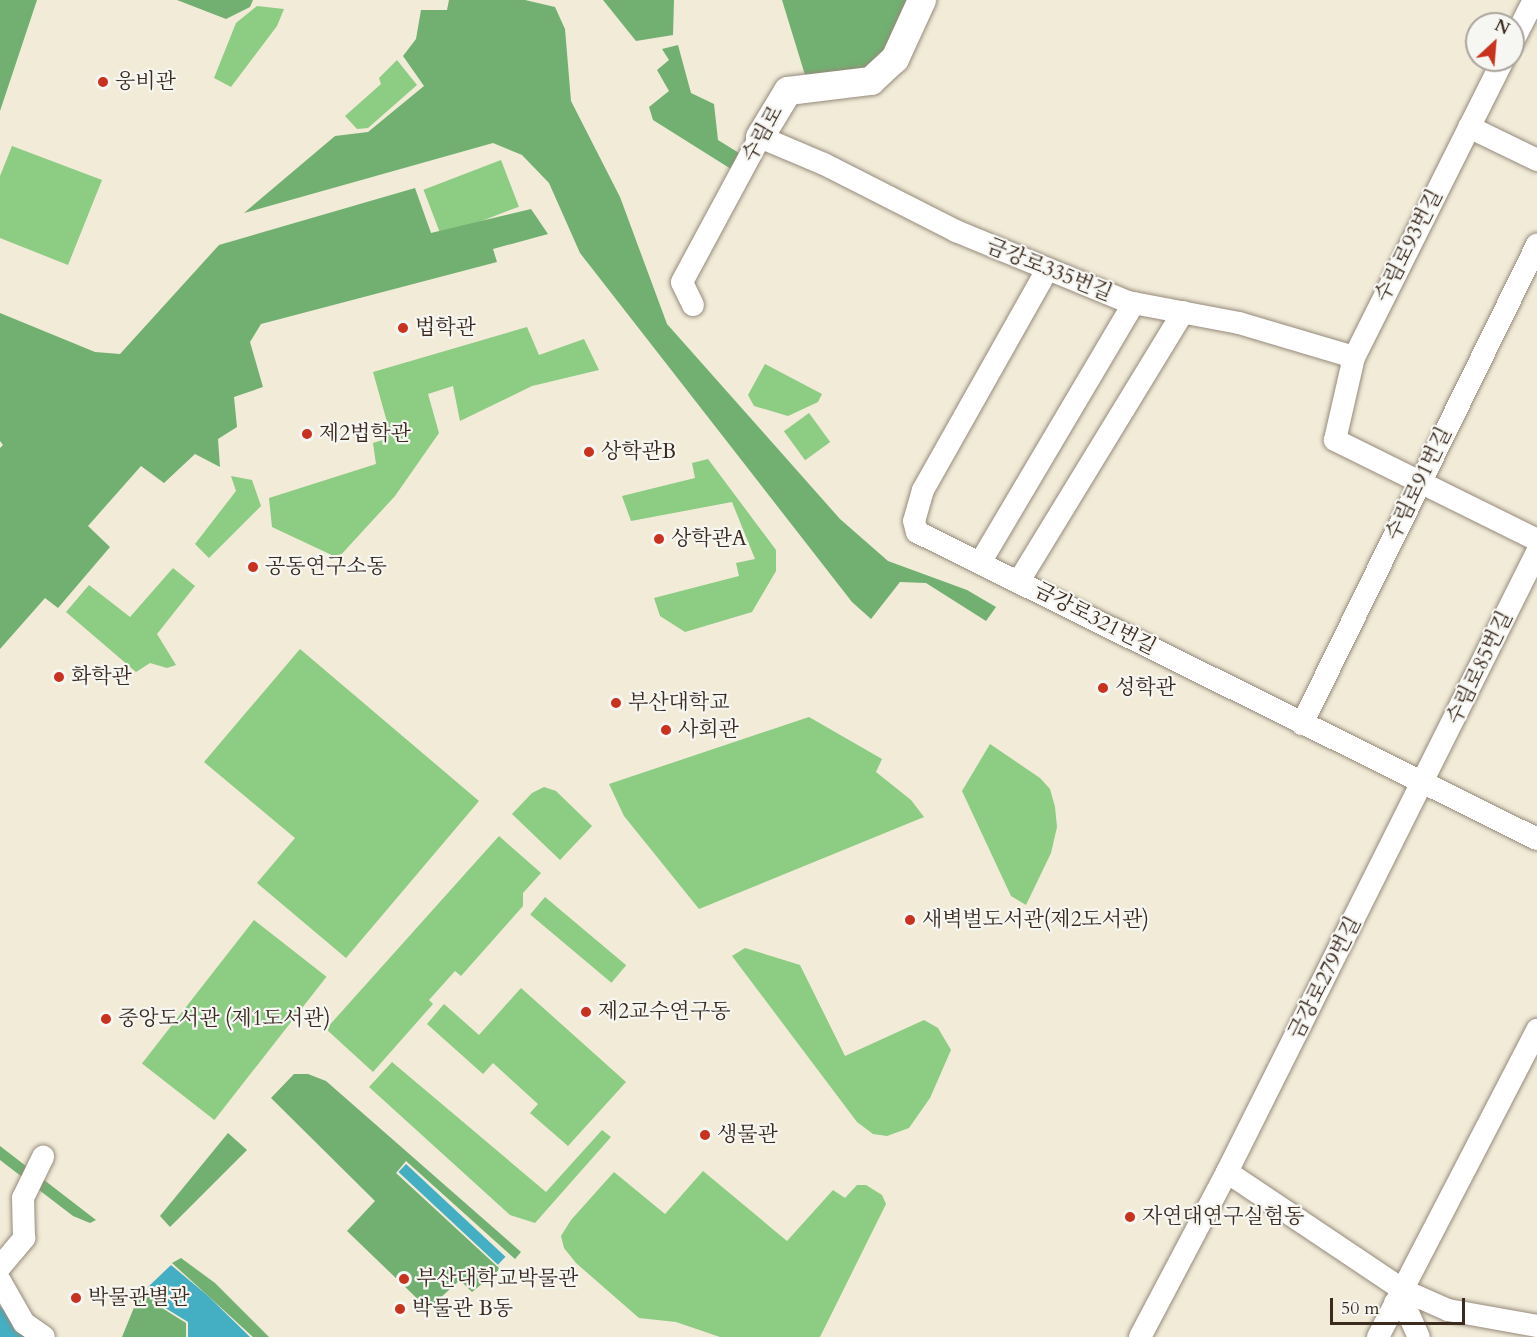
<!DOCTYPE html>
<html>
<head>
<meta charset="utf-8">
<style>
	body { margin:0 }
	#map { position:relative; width:1537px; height:1337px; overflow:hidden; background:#f1ebd8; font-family:Cardo,"Noto Serif KR",serif }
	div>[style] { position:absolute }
	.green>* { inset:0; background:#8ccc83; transform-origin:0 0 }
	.forest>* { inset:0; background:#71b071 }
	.water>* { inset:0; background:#44afc3; transform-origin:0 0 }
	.roads { filter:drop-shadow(0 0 2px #968a7b) drop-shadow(0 0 2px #968a7b) }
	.minor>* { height:22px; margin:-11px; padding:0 11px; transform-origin:11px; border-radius:11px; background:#fff }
	.major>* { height:28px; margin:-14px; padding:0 14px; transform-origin:14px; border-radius:14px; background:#fff }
	.dots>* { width:16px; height:16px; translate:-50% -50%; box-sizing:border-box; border:3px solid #f6f6f2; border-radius:50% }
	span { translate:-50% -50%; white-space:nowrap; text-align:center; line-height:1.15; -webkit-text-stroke:4.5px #f6f6f2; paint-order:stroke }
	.poi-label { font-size:21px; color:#3b2a1e }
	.left { translate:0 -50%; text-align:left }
	.street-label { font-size:21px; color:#3b2a1e }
	.north { position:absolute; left:1465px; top:12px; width:60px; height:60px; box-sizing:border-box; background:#f6f6f2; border:2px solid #aba49d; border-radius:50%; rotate:26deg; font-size:16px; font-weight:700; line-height:24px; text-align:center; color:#3b2a1e }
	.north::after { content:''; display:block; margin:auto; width:21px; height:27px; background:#c8321e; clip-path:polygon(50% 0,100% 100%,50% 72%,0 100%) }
	.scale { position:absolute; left:1330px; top:1298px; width:135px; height:27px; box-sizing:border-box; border:3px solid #3b2a1e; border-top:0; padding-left:8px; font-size:18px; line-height:21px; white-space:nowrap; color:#3b2a1e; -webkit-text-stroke:4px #f6f6f2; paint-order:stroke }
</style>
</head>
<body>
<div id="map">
	<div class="green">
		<div style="clip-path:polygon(257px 6px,284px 9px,277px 26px,231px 87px,214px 78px,236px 23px)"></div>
		<div style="clip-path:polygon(397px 60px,417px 85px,368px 128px,357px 129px,345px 116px,381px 84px,379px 78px)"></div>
		<div style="clip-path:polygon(12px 146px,102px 180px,68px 265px,0 238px,0 176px)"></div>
		<div style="left:501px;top:160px;width:50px;height:83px;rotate:69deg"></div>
		<div style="clip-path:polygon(527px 327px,539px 355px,584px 339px,599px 370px,532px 386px,460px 421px,453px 386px,428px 394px,439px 433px,395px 496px,338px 558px,272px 527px,269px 498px,376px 464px,373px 443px,386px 439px,389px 429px,373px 372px)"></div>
		<div style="clip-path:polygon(765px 364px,822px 394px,818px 402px,788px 416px,754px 406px,748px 395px)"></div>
		<div style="left:809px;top:413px;width:36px;height:31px;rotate:54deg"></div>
		<div style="clip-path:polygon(708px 459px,776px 550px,776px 571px,752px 612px,685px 632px,660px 616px,654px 598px,739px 576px,736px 563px,755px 559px,732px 502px,631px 521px,622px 496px,695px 478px,692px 463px)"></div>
		<div style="clip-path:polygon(231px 476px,252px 480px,261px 506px,209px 558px,195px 544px,236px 491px)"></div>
		<div style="clip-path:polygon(173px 568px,195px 586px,157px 634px,176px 665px,167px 668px,150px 663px,136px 672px,66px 612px,89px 585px,130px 617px)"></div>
		<div style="clip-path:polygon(300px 649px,479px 801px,346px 958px,257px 883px,295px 838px,204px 762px)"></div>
		<div style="clip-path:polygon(809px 717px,882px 759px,876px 772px,911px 800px,924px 817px,699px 909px,624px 816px,609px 784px)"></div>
		<div style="clip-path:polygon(990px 744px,1040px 778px,1050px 789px,1055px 807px,1057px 827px,1051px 853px,1026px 905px,1011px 896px,962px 791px)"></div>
		<div style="clip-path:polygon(544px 787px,556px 791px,592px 826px,560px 860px,512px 814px,532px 793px)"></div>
		<div style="clip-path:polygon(499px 836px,541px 873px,523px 893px,523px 906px,461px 976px,455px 971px,429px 1000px,433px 1004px,373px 1072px,326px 1029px)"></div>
		<div style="left:545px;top:897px;width:106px;height:23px;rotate:40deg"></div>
		<div style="left:254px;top:920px;width:92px;height:182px;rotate:38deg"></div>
		<div style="clip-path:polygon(745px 948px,800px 965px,845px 1056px,924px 1020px,938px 1028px,951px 1050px,930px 1098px,909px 1128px,887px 1136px,873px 1134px,857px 1122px,732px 956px)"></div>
		<div style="clip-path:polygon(521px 988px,626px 1082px,568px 1146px,530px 1113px,538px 1104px,493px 1063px,483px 1074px,427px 1024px,444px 1004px,479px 1035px)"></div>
		<div style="clip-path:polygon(392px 1062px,546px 1192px,602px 1130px,611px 1137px,535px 1223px,510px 1215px,369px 1087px)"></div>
		<div style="clip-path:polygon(703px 1171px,787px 1241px,833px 1190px,845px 1198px,857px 1185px,866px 1185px,882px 1195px,886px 1204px,820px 1337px,720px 1337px,676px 1322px,639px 1318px,576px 1263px,564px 1248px,561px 1236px,571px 1220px,614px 1172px,665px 1214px)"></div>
	</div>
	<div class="forest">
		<div style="clip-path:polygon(0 0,37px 0,0 111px)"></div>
		<div style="clip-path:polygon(177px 0,253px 0,250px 7px,226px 19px)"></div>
		<div style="clip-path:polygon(449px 0,525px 0,555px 7px,565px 29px,571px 101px,620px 197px,667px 324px,840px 519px,888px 561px,967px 590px,996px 607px,986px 621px,926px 583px,900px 582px,871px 619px,852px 602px,580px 253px,549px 183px,522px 155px,493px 143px,244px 213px,335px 136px,368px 132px,424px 86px,403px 56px,416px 39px,421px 10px,447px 10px)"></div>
		<div style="clip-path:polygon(603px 0,674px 0,673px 35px,636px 41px)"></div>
		<div style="clip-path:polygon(782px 0,909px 0,887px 49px,863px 69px,805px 75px)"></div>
		<div style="clip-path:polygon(678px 45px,691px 93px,714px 104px,718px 140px,739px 153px,731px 169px,653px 120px,649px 107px,669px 91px,657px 70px,669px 60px,662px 49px)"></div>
		<div style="clip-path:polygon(415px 188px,431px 233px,531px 209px,548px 234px,493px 249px,497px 262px,261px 324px,250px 342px,263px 387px,234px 397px,237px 427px,218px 439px,220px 467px,195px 454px,164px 483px,141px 466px,88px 526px,110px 547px,58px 608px,45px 598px,0 649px,0 448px,3px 445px,0 441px,0 313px,95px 352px,120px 354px,219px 245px)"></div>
		<div style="clip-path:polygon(294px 1074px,308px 1074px,326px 1081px,521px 1252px,515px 1259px,406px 1161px,396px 1173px,500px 1269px,472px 1292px,460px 1280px,428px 1309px,347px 1231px,375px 1201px,271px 1098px)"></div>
		<div style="clip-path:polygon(228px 1133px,247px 1150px,170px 1227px,160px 1216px)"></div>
		<div style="clip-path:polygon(0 1146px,96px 1220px,90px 1223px,73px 1216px,0 1160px)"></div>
		<div style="clip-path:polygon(181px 1258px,215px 1283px,269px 1337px,253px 1337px,172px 1263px)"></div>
		<div style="clip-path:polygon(146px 1289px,162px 1308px,186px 1323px,186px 1337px,122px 1337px,135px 1305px)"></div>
	</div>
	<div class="water">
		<div style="left:406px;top:1164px;width:136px;height:11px;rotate:43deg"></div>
		<div style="clip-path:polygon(171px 1265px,207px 1295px,250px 1337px,188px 1337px,188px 1322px,162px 1306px,148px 1287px)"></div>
		<div style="clip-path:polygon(0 1306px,27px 1337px,0 1337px)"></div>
	</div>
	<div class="roads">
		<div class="minor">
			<div style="left:1513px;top:41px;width:46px;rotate:-62.9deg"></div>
			<div style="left:1503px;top:60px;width:332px;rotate:116.6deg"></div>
			<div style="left:1354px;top:357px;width:85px;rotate:102.9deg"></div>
			<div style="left:1335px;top:440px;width:225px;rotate:26.3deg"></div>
			<div style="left:1469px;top:127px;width:76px;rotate:25.9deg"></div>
			<div style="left:1047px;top:270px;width:253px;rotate:119.4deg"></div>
			<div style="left:923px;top:490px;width:32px;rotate:106deg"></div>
			<div style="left:914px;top:521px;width:11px;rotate:75deg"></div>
			<div style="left:917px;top:532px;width:692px;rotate:26.34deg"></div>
			<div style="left:693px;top:305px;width:25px;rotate:-116deg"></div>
			<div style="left:682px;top:282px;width:165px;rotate:-61.7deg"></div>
			<div style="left:760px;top:137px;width:69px;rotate:22.9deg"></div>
			<div style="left:824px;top:164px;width:148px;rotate:26.9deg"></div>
			<div style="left:956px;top:231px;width:186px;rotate:22.4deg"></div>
			<div style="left:1128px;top:302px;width:113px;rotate:10.7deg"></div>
			<div style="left:1239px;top:323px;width:120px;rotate:16.5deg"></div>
			<div style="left:980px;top:563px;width:302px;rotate:-59.4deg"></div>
			<div style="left:1019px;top:581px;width:315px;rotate:-58.6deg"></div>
			<div style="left:1302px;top:724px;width:534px;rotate:-63.87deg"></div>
			<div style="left:1227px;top:1172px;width:214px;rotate:33.8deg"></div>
			<div style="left:1405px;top:1291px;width:47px;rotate:23.8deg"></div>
			<div style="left:1448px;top:1310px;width:90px;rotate:10.2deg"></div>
			<div style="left:0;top:1267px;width:38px;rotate:-50deg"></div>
			<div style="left:24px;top:1238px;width:40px;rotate:-91.4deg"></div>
			<div style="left:23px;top:1198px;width:46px;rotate:-64deg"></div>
			<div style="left:0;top:1281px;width:48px;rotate:60.3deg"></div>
			<div style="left:24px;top:1323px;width:24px;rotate:35deg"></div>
			<div style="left:1395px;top:1303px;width:18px;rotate:41deg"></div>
			<div style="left:1409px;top:1315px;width:24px;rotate:66deg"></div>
			<div style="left:1140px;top:1337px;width:187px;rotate:-62.2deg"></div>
			<div style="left:1227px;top:1172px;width:693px;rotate:-63.43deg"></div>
			<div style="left:1378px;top:1337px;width:346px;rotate:-62.6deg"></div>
		</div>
		<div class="major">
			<div style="left:760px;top:137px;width:54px;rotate:-58.7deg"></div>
			<div style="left:788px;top:91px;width:84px;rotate:-6.9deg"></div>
			<div style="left:871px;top:81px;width:33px;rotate:-43deg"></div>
			<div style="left:895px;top:59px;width:65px;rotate:-65.4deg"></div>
		</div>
	</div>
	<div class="dots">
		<div style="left:103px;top:82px;background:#c8321e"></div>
		<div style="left:403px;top:328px;background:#c8321e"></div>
		<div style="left:307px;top:434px;background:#c8321e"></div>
		<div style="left:589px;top:452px;background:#c8321e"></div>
		<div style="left:659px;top:539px;background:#c8321e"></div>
		<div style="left:253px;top:567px;background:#c8321e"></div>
		<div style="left:59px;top:677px;background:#c8321e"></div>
		<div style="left:1103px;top:688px;background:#c8321e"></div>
		<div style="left:616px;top:703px;background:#c8321e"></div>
		<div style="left:666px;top:730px;background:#c8321e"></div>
		<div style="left:910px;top:920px;background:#c8321e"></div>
		<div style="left:586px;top:1012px;background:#c8321e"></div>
		<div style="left:106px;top:1019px;background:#c8321e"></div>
		<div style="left:705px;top:1135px;background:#c8321e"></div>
		<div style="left:1130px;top:1217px;background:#c8321e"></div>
		<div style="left:404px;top:1279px;background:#c8321e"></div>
		<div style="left:76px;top:1298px;background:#c8321e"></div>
		<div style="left:400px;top:1309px;background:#c8321e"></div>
	</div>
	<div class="poi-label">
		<span class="left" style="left:115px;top:82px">웅비관</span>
		<span class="left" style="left:415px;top:328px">법학관</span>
		<span class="left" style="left:319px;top:434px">제2법학관</span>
		<span class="left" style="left:601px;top:452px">상학관B</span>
		<span class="left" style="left:671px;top:539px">상학관A</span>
		<span class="left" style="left:265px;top:567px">공동연구소동</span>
		<span class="left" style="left:71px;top:677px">화학관</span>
		<span class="left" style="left:1115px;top:688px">성학관</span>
		<span class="left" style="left:628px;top:703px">부산대학교</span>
		<span class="left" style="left:678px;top:730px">사회관</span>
		<span class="left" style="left:922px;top:920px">새벽벌도서관(제2도서관)</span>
		<span class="left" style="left:598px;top:1012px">제2교수연구동</span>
		<span class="left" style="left:118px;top:1019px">중앙도서관 (제1도서관)</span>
		<span class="left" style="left:717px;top:1135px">생물관</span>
		<span class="left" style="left:1142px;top:1217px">자연대연구실험동</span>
		<span class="left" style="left:416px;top:1279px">부산대학교박물관</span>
		<span class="left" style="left:88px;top:1298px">박물관별관</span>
		<span class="left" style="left:412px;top:1309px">박물관 B동</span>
	</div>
	<div class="street-label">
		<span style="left:763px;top:134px;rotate:-61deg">수림로</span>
		<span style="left:1409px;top:246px;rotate:-63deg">수림로93번길</span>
		<span style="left:1049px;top:270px;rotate:22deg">금강로335번길</span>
		<span style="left:1419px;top:484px;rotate:-64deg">수림로91번길</span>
		<span style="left:1095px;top:619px;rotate:27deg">금강로321번길</span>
		<span style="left:1480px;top:668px;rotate:-64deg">수림로85번길</span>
		<span style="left:1325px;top:978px;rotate:-63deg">금강로279번길</span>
	</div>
	<div class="north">N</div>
	<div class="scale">50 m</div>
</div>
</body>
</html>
